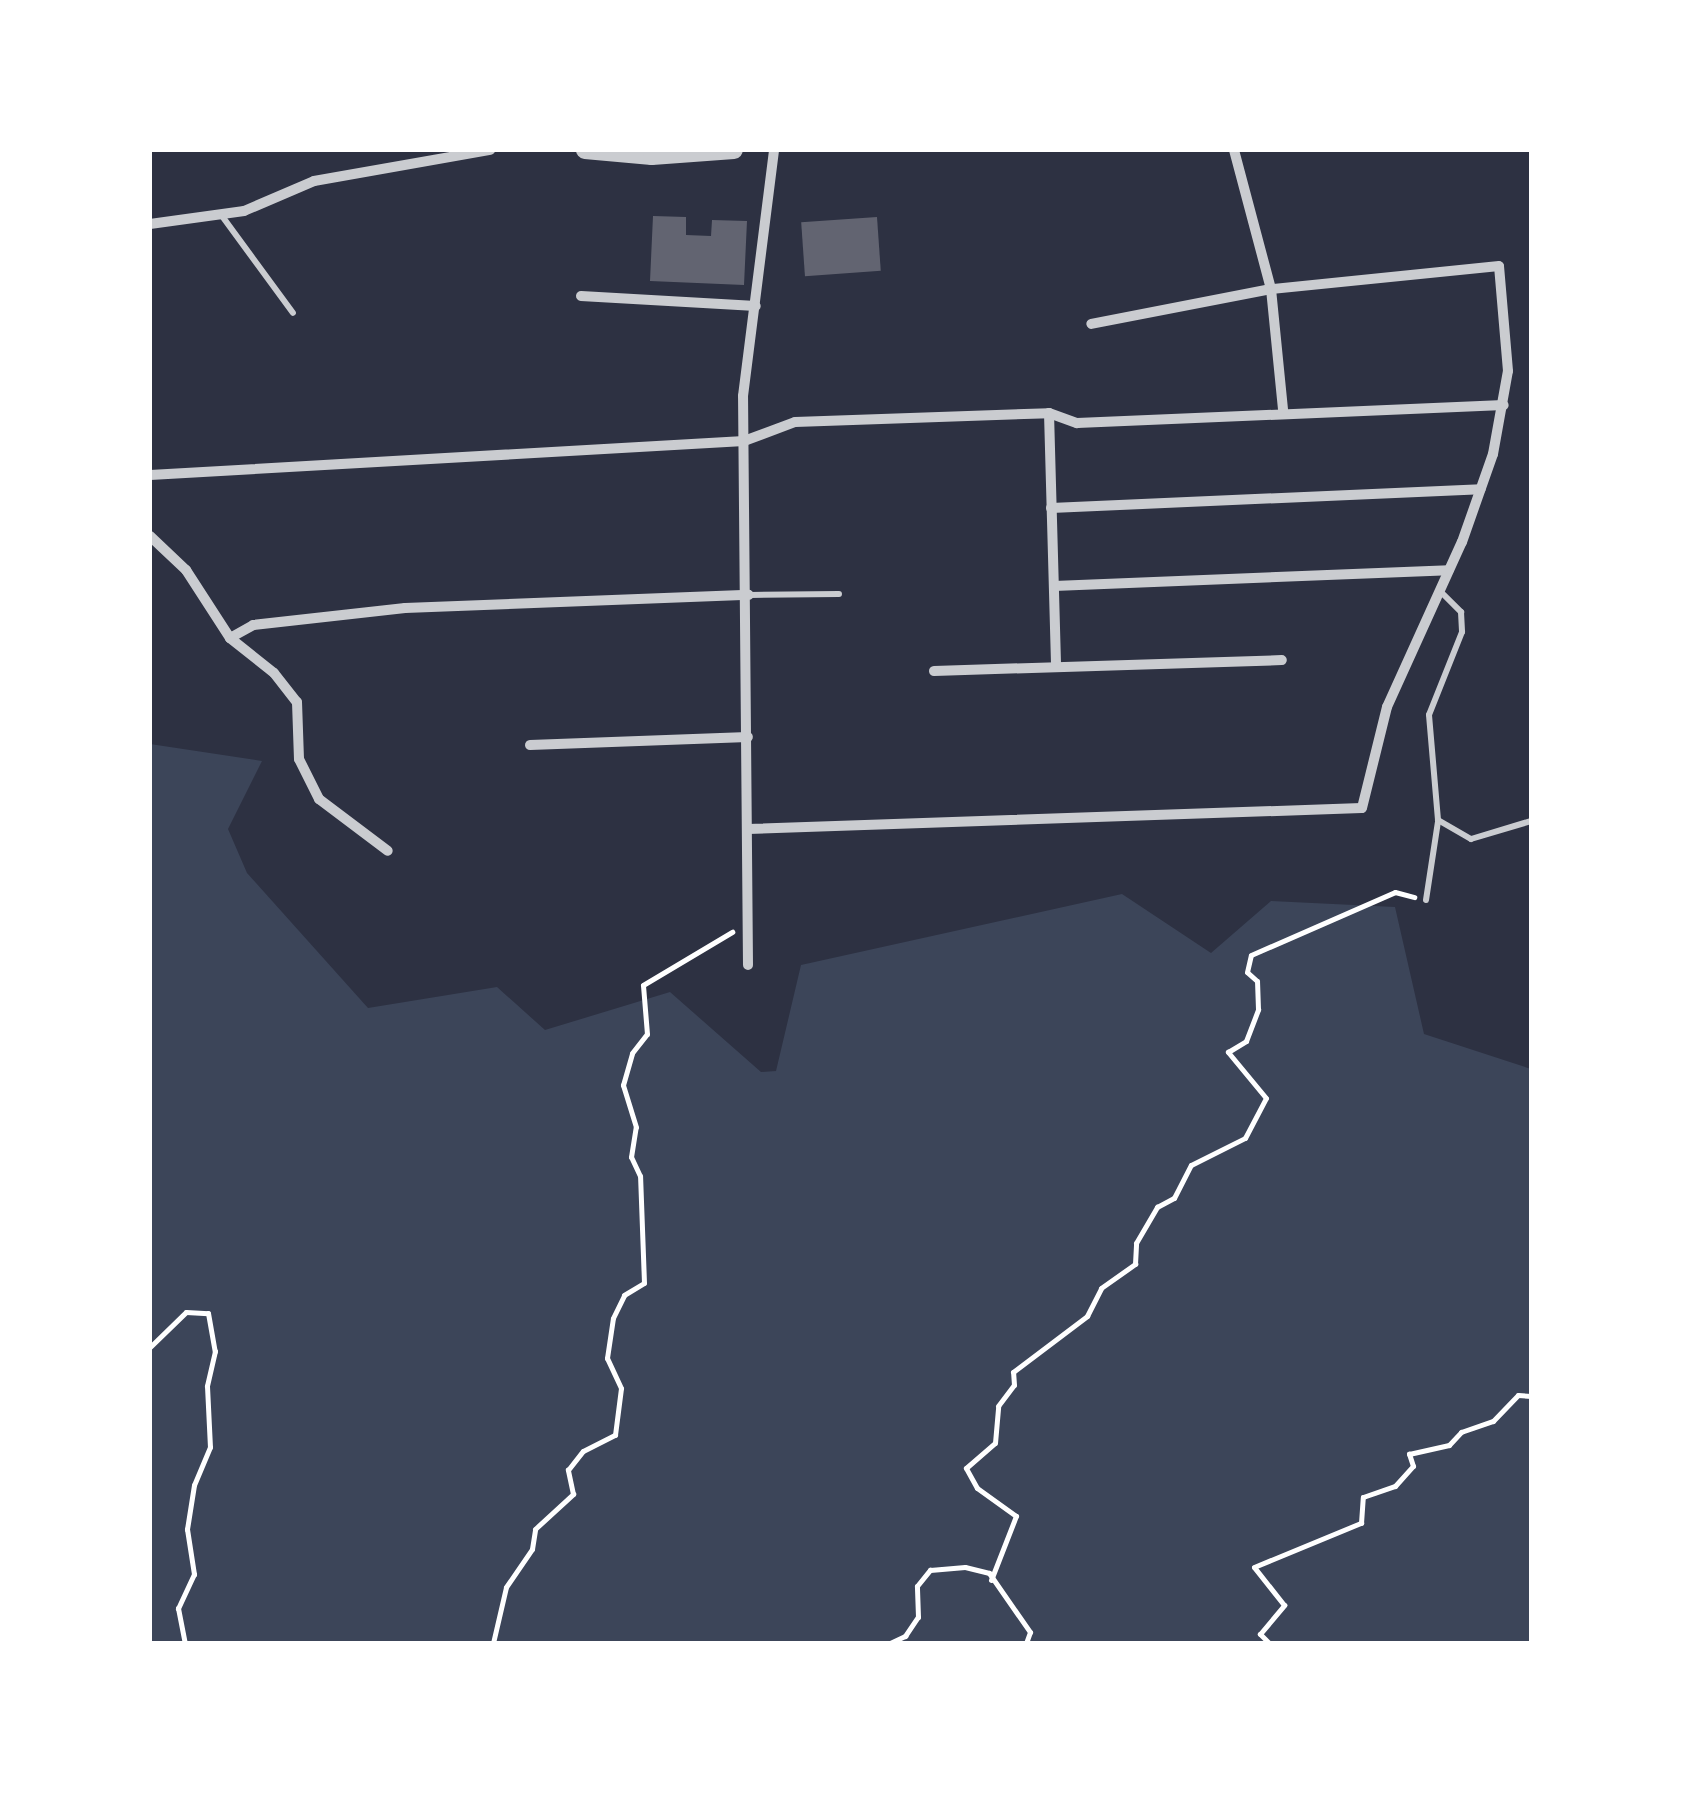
<!DOCTYPE html>
<html>
<head>
<meta charset="utf-8">
<style>
	body { margin:0 }
	#map { position:relative; width:1681px; height:1793px; overflow:hidden; background:#2d3142; font-family:"Golos Text",sans-serif }
	div>[style] { position:absolute }
	.green>* { inset:0; background:#3c4559 }
	.building>* { inset:0; background:#626471; transform-origin:0 0 }
	.path>* { height:5px; margin:-2.5px; padding:0 2.5px; transform-origin:2.5px; border-radius:2.5px; background:#fff }
	.service>* { height:6px; margin:-3px; padding:0 3px; transform-origin:3px; border-radius:3px; background:#caccd0 }
	.minor>* { height:10px; margin:-5px; padding:0 5px; transform-origin:5px; border-radius:5px; background:#caccd0 }
	.tertiary>* { height:18px; margin:-9px; padding:0 9px; transform-origin:9px; border-radius:9px; background:#caccd0 }
	span { translate:-50% -50%; white-space:nowrap; text-align:center; line-height:1.15; -webkit-text-stroke:9px #fff; paint-order:stroke }
	.frame { position:absolute; inset:0; border:152px solid #fff; pointer-events:none }
</style>
</head>
<body>
<div id="map">
	<div class="green">
		<div style="clip-path:polygon(150px 744px,262px 761px,228px 829px,247px 873px,368px 1008px,497px 987px,545px 1030px,670px 992px,761px 1072px,776px 1071px,801px 965px,1122px 894px,1211px 953px,1271px 901px,1395px 907px,1424px 1034px,1531px 1069px,1531px 1643px,150px 1643px)"></div>
	</div>
	<div class="building">
		<div style="clip-path:polygon(653px 216px,686px 217px,686px 235px,711px 236px,712px 220px,747px 221px,744px 285px,650px 281px)"></div>
		<div style="left:877px;top:217px;width:54px;height:76px;rotate:86deg"></div>
	</div>
	<div class="path">
		<div style="left:150px;top:1347px;width:50px;rotate:-44.2deg"></div>
		<div style="left:186px;top:1312px;width:22px;rotate:3deg"></div>
		<div style="left:208px;top:1313px;width:39px;rotate:80deg"></div>
		<div style="left:215px;top:1351px;width:36px;rotate:103deg"></div>
		<div style="left:207px;top:1386px;width:61px;rotate:87.2deg"></div>
		<div style="left:210px;top:1447px;width:41px;rotate:112.8deg"></div>
		<div style="left:194px;top:1485px;width:45px;rotate:99deg"></div>
		<div style="left:187px;top:1529px;width:46px;rotate:81.2deg"></div>
		<div style="left:194px;top:1574px;width:38px;rotate:115deg"></div>
		<div style="left:178px;top:1608px;width:36px;rotate:79deg"></div>
		<div style="left:991px;top:1580px;width:69px;rotate:-68.7deg"></div>
		<div style="left:1016px;top:1516px;width:48px;rotate:-144.3deg"></div>
		<div style="left:977px;top:1488px;width:23px;rotate:-119deg"></div>
		<div style="left:966px;top:1468px;width:38px;rotate:-41deg"></div>
		<div style="left:995px;top:1443px;width:37px;rotate:-85deg"></div>
		<div style="left:998px;top:1406px;width:26px;rotate:-53deg"></div>
		<div style="left:1014px;top:1385px;width:13px;rotate:-94deg"></div>
		<div style="left:1013px;top:1372px;width:93px;rotate:-37.1deg"></div>
		<div style="left:1087px;top:1316px;width:31px;rotate:-63deg"></div>
		<div style="left:1101px;top:1288px;width:42px;rotate:-35.2deg"></div>
		<div style="left:1135px;top:1264px;width:21px;rotate:-87deg"></div>
		<div style="left:1136px;top:1243px;width:42px;rotate:-59.7deg"></div>
		<div style="left:1157px;top:1207px;width:19px;rotate:-28deg"></div>
		<div style="left:1174px;top:1198px;width:37px;rotate:-63deg"></div>
		<div style="left:1191px;top:1165px;width:60px;rotate:-26.6deg"></div>
		<div style="left:1245px;top:1138px;width:45px;rotate:-62.3deg"></div>
		<div style="left:1266px;top:1098px;width:60px;rotate:-129.6deg"></div>
		<div style="left:1228px;top:1052px;width:21px;rotate:-31deg"></div>
		<div style="left:1246px;top:1041px;width:34px;rotate:-69deg"></div>
		<div style="left:1258px;top:1009px;width:28px;rotate:-92deg"></div>
		<div style="left:1257px;top:981px;width:13px;rotate:-138deg"></div>
		<div style="left:1247px;top:972px;width:17px;rotate:-77deg"></div>
		<div style="left:1251px;top:955px;width:157px;rotate:-23.6deg"></div>
		<div style="left:1395px;top:892px;width:20px;rotate:15deg"></div>
		<div style="left:493px;top:1643px;width:57px;rotate:-76.9deg"></div>
		<div style="left:506px;top:1587px;width:46px;rotate:-55.6deg"></div>
		<div style="left:532px;top:1549px;width:20px;rotate:-81deg"></div>
		<div style="left:535px;top:1529px;width:52px;rotate:-42.6deg"></div>
		<div style="left:573px;top:1494px;width:25px;rotate:-102deg"></div>
		<div style="left:568px;top:1470px;width:24px;rotate:-52deg"></div>
		<div style="left:583px;top:1451px;width:36px;rotate:-27deg"></div>
		<div style="left:615px;top:1435px;width:47px;rotate:-82.7deg"></div>
		<div style="left:621px;top:1388px;width:33px;rotate:-115deg"></div>
		<div style="left:607px;top:1358px;width:40px;rotate:-81.5deg"></div>
		<div style="left:613px;top:1318px;width:25px;rotate:-64deg"></div>
		<div style="left:624px;top:1295px;width:23px;rotate:-31deg"></div>
		<div style="left:644px;top:1283px;width:107px;rotate:-92.1deg"></div>
		<div style="left:640px;top:1176px;width:21px;rotate:-115deg"></div>
		<div style="left:631px;top:1157px;width:30px;rotate:-81deg"></div>
		<div style="left:636px;top:1127px;width:44px;rotate:-107.2deg"></div>
		<div style="left:623px;top:1085px;width:33px;rotate:-74deg"></div>
		<div style="left:632px;top:1053px;width:24px;rotate:-52deg"></div>
		<div style="left:647px;top:1034px;width:49px;rotate:-94.7deg"></div>
		<div style="left:643px;top:985px;width:104px;rotate:-30.8deg"></div>
		<div style="left:890px;top:1643px;width:17px;rotate:-25deg"></div>
		<div style="left:905px;top:1636px;width:23px;rotate:-56deg"></div>
		<div style="left:918px;top:1617px;width:31px;rotate:-92deg"></div>
		<div style="left:917px;top:1586px;width:21px;rotate:-51deg"></div>
		<div style="left:930px;top:1570px;width:35px;rotate:-5deg"></div>
		<div style="left:965px;top:1567px;width:25px;rotate:14deg"></div>
		<div style="left:989px;top:1573px;width:72px;rotate:55.2deg"></div>
		<div style="left:1030px;top:1632px;width:12px;rotate:110deg"></div>
		<div style="left:1269px;top:1643px;width:13px;rotate:-135deg"></div>
		<div style="left:1260px;top:1634px;width:38px;rotate:-50deg"></div>
		<div style="left:1284px;top:1605px;width:48px;rotate:-128.3deg"></div>
		<div style="left:1254px;top:1567px;width:116px;rotate:-22.4deg"></div>
		<div style="left:1361px;top:1523px;width:26px;rotate:-86deg"></div>
		<div style="left:1363px;top:1497px;width:34px;rotate:-19deg"></div>
		<div style="left:1395px;top:1486px;width:27px;rotate:-48deg"></div>
		<div style="left:1413px;top:1466px;width:13px;rotate:-108deg"></div>
		<div style="left:1409px;top:1454px;width:41px;rotate:-12.7deg"></div>
		<div style="left:1449px;top:1445px;width:18px;rotate:-47deg"></div>
		<div style="left:1461px;top:1432px;width:34px;rotate:-19deg"></div>
		<div style="left:1493px;top:1421px;width:36px;rotate:-46deg"></div>
		<div style="left:1518px;top:1395px;width:13px;rotate:4deg"></div>
	</div>
	<div class="service">
		<div style="left:222px;top:216px;width:120px;rotate:53.8deg"></div>
		<div style="left:1440px;top:591px;width:30px;rotate:45deg"></div>
		<div style="left:1461px;top:612px;width:20px;rotate:87deg"></div>
		<div style="left:1462px;top:632px;width:89px;rotate:111.7deg"></div>
		<div style="left:1429px;top:715px;width:105px;rotate:85.1deg"></div>
		<div style="left:1438px;top:820px;width:38px;rotate:30deg"></div>
		<div style="left:1471px;top:839px;width:63px;rotate:-16.7deg"></div>
		<div style="left:750px;top:595px;width:89px;rotate:-0.6deg"></div>
		<div style="left:1426px;top:900px;width:79px;rotate:-81.3deg"></div>
	</div>
	<div class="minor">
		<div style="left:1234px;top:150px;width:144px;rotate:75.1deg"></div>
		<div style="left:1271px;top:289px;width:122px;rotate:84.3deg"></div>
		<div style="left:150px;top:224px;width:95px;rotate:-7.9deg"></div>
		<div style="left:244px;top:211px;width:76px;rotate:-23.2deg"></div>
		<div style="left:314px;top:181px;width:179px;rotate:-10deg"></div>
		<div style="left:581px;top:296px;width:175px;rotate:3.3deg"></div>
		<div style="left:1049px;top:413px;width:254px;rotate:88.4deg"></div>
		<div style="left:150px;top:475px;width:595px;rotate:-3.28deg"></div>
		<div style="left:744px;top:441px;width:54px;rotate:-20.4deg"></div>
		<div style="left:795px;top:422px;width:254px;rotate:-2deg"></div>
		<div style="left:1049px;top:413px;width:30px;rotate:20deg"></div>
		<div style="left:1077px;top:423px;width:427px;rotate:-2.4deg"></div>
		<div style="left:1051px;top:508px;width:430px;rotate:-2.5deg"></div>
		<div style="left:150px;top:536px;width:50px;rotate:43.4deg"></div>
		<div style="left:186px;top:570px;width:81px;rotate:57.1deg"></div>
		<div style="left:230px;top:638px;width:56px;rotate:38.5deg"></div>
		<div style="left:274px;top:673px;width:37px;rotate:52deg"></div>
		<div style="left:297px;top:702px;width:57px;rotate:88deg"></div>
		<div style="left:299px;top:759px;width:45px;rotate:63.4deg"></div>
		<div style="left:319px;top:799px;width:86px;rotate:37deg"></div>
		<div style="left:1054px;top:586px;width:395px;rotate:-2.3deg"></div>
		<div style="left:230px;top:638px;width:26px;rotate:-29deg"></div>
		<div style="left:253px;top:625px;width:153px;rotate:-6.4deg"></div>
		<div style="left:405px;top:608px;width:344px;rotate:-2.2deg"></div>
		<div style="left:934px;top:671px;width:348px;rotate:-1.8deg"></div>
		<div style="left:530px;top:745px;width:218px;rotate:-2.1deg"></div>
		<div style="left:748px;top:829px;width:614px;rotate:-1.96deg"></div>
		<div style="left:1362px;top:808px;width:104px;rotate:-76.1deg"></div>
		<div style="left:1387px;top:707px;width:181px;rotate:-65.6deg"></div>
		<div style="left:1462px;top:542px;width:93px;rotate:-70.6deg"></div>
		<div style="left:1493px;top:454px;width:84px;rotate:-79.8deg"></div>
		<div style="left:1508px;top:371px;width:105px;rotate:-94.9deg"></div>
		<div style="left:1499px;top:266px;width:229px;rotate:174.2deg"></div>
		<div style="left:1271px;top:289px;width:183px;rotate:169deg"></div>
		<div style="left:748px;top:965px;width:569px;rotate:-90.5deg"></div>
		<div style="left:743px;top:396px;width:248px;rotate:-82.8deg"></div>
	</div>
	<div class="tertiary">
		<div style="left:585px;top:150px;width:67px;rotate:5.1deg"></div>
		<div style="left:652px;top:156px;width:82px;rotate:-4.2deg"></div>
	</div>
	<div class="frame"></div>
</div>
</body>
</html>
